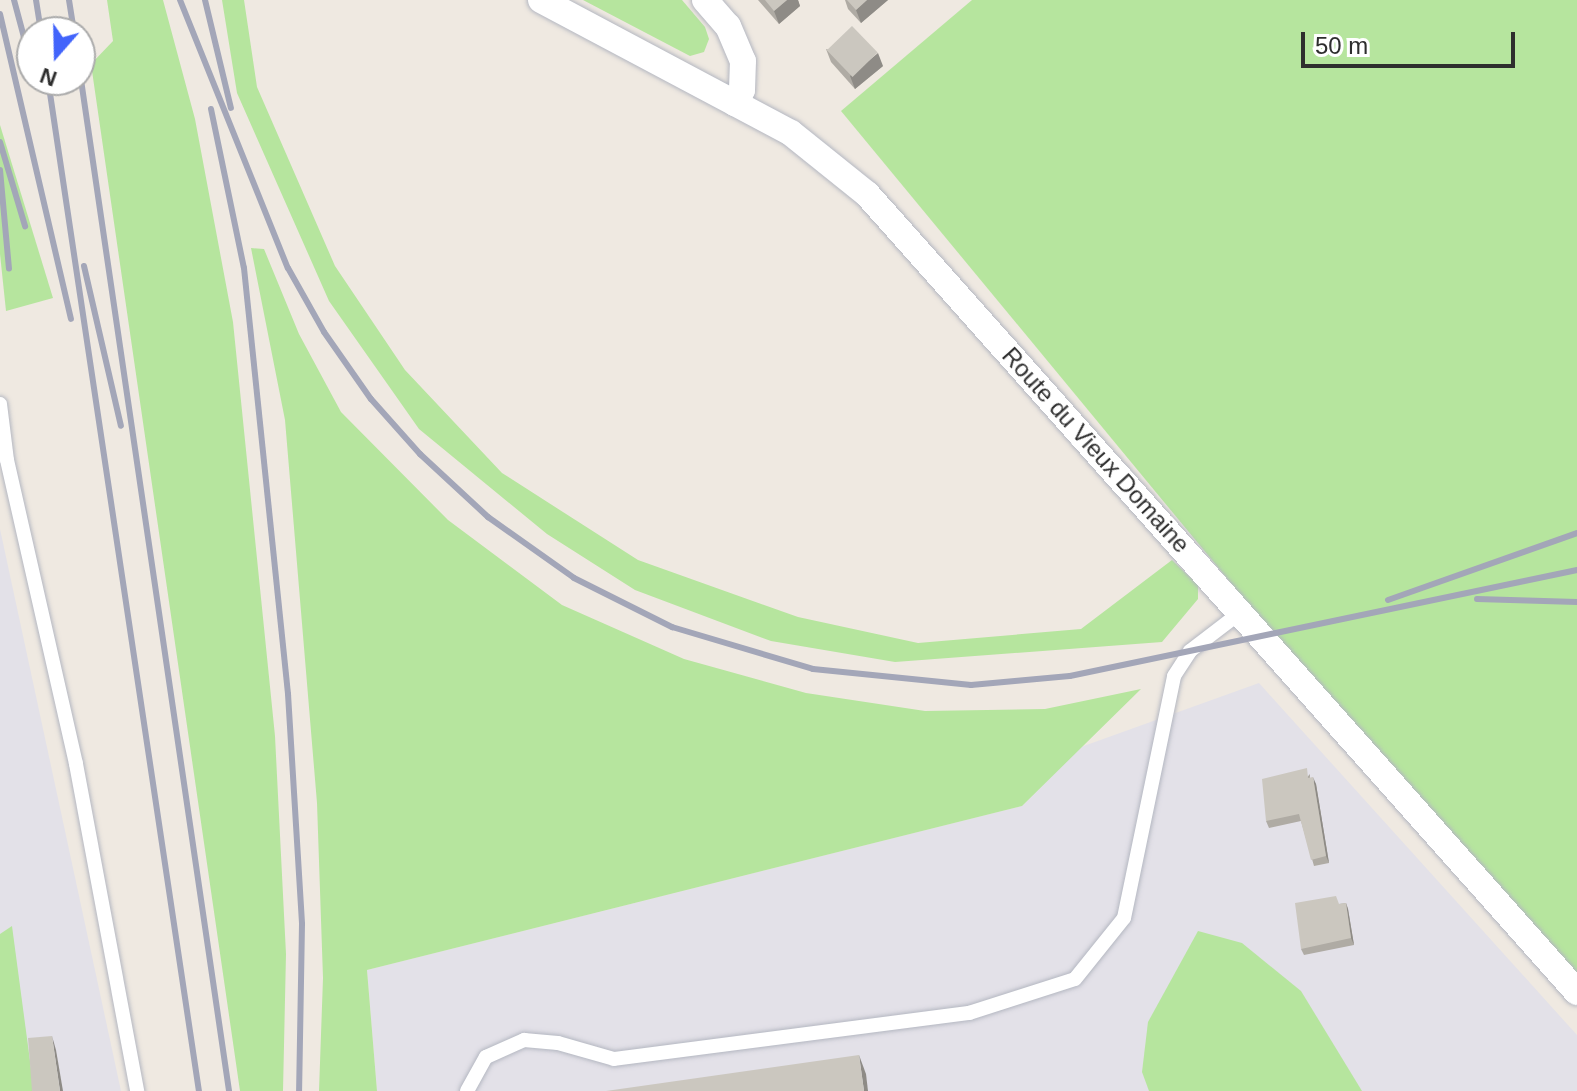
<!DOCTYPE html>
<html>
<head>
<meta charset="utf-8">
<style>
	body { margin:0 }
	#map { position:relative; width:1577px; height:1091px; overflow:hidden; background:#efe9e1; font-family:Helvetica,sans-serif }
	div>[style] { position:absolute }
	.industrial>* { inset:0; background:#e3e1e8 }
	.green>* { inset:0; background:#b6e59e }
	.roads { filter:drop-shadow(0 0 2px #b4b7c1) drop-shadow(0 0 2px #b4b7c1) }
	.service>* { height:14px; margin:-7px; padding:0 7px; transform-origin:7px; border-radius:7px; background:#fff }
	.minor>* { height:26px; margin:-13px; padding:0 13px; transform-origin:13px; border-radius:13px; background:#fff }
	.rail>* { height:6px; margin:-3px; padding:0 3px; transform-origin:3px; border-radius:3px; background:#a3a6b8 }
	.wall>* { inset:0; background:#afaba4 }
	.shaded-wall>* { inset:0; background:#8e8b86 }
	.building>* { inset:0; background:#cbc7bf; transform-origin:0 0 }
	span { translate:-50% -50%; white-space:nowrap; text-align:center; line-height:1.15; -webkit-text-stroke:6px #fff; paint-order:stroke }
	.street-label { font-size:24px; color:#2e2e2e }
	.north { position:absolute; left:16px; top:16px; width:80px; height:80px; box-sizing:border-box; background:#fff; border:2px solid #ababab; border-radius:50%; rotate:200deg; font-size:22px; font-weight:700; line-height:32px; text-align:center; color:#2e2e2e }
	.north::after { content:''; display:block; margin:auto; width:28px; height:36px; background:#4264fb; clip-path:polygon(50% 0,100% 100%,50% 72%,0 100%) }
	.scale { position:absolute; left:1301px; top:32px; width:214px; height:36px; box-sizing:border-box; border:4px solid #2e2e2e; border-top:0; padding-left:10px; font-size:24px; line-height:28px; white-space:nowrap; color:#2e2e2e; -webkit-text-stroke:6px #fff; paint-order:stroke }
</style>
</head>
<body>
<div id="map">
	<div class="industrial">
		<div style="clip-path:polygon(0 529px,121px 1091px,0 1091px)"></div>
		<div style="clip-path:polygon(1259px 683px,1577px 1035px,1577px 1091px,377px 1091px,367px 970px,1022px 806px,1081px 747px)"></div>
	</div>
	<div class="green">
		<div style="clip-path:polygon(107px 0,163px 0,195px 119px,233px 322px,275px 736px,286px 954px,283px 1091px,240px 1091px,91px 64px,113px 41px)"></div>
		<div style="clip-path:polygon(222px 0,244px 0,257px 87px,335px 266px,405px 370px,502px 473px,638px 560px,798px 617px,918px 643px,1081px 629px,1172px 560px,1198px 585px,1198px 599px,1162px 642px,895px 662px,771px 641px,635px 590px,547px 534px,419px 429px,329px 301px,237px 93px)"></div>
		<div style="clip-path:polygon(583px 0,682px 0,705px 27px,709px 39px,704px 52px,690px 56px)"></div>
		<div style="clip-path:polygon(972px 0,1577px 0,1577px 1002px,841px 111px)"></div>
		<div style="clip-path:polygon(0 125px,53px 298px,6px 311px,0 254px)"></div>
		<div style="clip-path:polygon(251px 248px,264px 249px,299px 334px,341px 412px,448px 520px,562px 605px,684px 659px,806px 693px,925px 711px,1045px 709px,1141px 689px,1022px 806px,367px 970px,377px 1091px,319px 1091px,323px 978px,317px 803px,285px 420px)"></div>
		<div style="clip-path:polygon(12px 926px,34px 1091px,0 1091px,0 934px)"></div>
		<div style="clip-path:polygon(1198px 931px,1242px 943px,1301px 991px,1362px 1091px,1149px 1091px,1142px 1072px,1148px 1022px)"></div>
	</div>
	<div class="roads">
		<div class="service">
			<div style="left:0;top:404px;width:56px;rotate:82.9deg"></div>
			<div style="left:7px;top:460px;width:312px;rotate:77.2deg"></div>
			<div style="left:76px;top:764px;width:333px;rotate:79.4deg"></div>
			<div style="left:467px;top:1091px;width:39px;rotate:-61deg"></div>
			<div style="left:486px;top:1057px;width:42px;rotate:-24.1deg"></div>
			<div style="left:524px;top:1040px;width:34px;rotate:5deg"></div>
			<div style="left:558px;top:1043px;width:58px;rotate:15.9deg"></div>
			<div style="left:614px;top:1059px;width:358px;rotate:-7.4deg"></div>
			<div style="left:969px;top:1013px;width:111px;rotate:-17.8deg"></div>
			<div style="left:1075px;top:979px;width:78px;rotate:-51.2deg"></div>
			<div style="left:1124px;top:918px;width:247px;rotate:-78.3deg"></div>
			<div style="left:1174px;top:676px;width:30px;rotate:-57deg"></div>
			<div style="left:1190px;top:651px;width:64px;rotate:-37.4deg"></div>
		</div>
		<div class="minor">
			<div style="left:541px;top:0;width:283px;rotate:28deg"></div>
			<div style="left:791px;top:133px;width:97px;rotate:38.8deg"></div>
			<div style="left:867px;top:194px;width:1068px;rotate:48.34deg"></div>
			<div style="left:705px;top:0;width:35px;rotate:49deg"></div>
			<div style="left:728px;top:26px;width:38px;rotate:67deg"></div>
			<div style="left:743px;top:61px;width:29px;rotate:92deg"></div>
			<div style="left:742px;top:90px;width:15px;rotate:118deg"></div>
		</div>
	</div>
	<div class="rail">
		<div style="left:14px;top:0;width:69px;rotate:75deg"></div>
		<div style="left:36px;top:0;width:32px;rotate:81deg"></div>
		<div style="left:69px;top:0;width:32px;rotate:81deg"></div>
		<div style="left:180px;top:0;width:289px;rotate:68.1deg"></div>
		<div style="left:288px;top:268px;width:73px;rotate:60.6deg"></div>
		<div style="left:324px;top:332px;width:82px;rotate:55deg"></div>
		<div style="left:371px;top:399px;width:74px;rotate:48.3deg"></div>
		<div style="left:420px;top:454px;width:93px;rotate:42.8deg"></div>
		<div style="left:488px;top:517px;width:105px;rotate:35.3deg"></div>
		<div style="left:574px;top:578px;width:110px;rotate:26.6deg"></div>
		<div style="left:672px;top:627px;width:147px;rotate:16.6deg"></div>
		<div style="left:813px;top:669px;width:159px;rotate:5.8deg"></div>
		<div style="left:971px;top:685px;width:99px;rotate:-5.2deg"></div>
		<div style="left:1070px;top:676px;width:518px;rotate:-11.81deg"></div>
		<div style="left:205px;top:0;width:111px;rotate:76.5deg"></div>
		<div style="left:0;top:14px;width:313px;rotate:76.9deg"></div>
		<div style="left:80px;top:73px;width:1029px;rotate:81.67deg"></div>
		<div style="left:48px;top:80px;width:1022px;rotate:81.51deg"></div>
		<div style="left:211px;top:109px;width:162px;rotate:78.3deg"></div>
		<div style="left:244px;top:268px;width:428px;rotate:84.1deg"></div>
		<div style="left:288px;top:694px;width:230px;rotate:86.5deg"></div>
		<div style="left:302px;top:924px;width:167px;rotate:91deg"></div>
		<div style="left:0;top:142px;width:88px;rotate:73.4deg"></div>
		<div style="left:0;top:170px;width:99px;rotate:84.8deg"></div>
		<div style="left:84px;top:266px;width:164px;rotate:77deg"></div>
		<div style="left:1477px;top:599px;width:100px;rotate:1.7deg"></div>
		<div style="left:1388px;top:600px;width:201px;rotate:-19.5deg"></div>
	</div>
	<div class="wall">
		<div style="clip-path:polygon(758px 0,798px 0,800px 6px,779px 24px)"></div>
		<div style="clip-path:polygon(845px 0,888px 0,861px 23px,848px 9px)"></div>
		<div style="clip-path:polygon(826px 49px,883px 66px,855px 89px,831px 62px)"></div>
		<div style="clip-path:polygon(1310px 774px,1310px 778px,1316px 784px,1329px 863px,1314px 866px,1301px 821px,1269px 828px,1266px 821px)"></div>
		<div style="clip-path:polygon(1346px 903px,1348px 909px,1354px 945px,1304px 955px,1301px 949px,1339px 904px)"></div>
	</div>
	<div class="shaded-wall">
		<div style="clip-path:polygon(787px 0,798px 0,800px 6px,779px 24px,774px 11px)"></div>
		<div style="clip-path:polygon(867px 0,888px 0,861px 23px,856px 10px)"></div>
		<div style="clip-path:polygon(878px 53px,883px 66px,855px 89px,850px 76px)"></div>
		<div style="clip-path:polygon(1313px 777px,1316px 784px,1329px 863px,1326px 856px)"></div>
		<div style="clip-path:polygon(1346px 903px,1348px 909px,1354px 945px,1351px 938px)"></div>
		<div style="clip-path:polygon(52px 1036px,56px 1050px,63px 1091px,60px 1091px)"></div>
		<div style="clip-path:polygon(859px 1055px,866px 1074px,868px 1091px,864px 1091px)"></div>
	</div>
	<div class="building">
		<div style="clip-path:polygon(765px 0,787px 0,774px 11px)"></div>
		<div style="clip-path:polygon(847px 0,867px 0,856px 10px)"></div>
		<div style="left:852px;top:26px;width:37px;height:35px;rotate:46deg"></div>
		<div style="clip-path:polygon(1307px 768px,1308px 778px,1313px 777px,1326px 856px,1311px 860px,1299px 814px,1266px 821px,1262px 779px)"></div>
		<div style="clip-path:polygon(1336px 896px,1339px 904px,1346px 903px,1351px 938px,1301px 949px,1295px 903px)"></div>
		<div style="clip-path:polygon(52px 1036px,60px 1091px,32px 1091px,28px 1038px)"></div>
		<div style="clip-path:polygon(859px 1055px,864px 1091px,606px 1091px)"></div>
	</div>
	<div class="street-label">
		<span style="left:1096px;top:450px;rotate:48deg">Route du Vieux Domaine</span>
	</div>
	<div class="north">N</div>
	<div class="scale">50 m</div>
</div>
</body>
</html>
